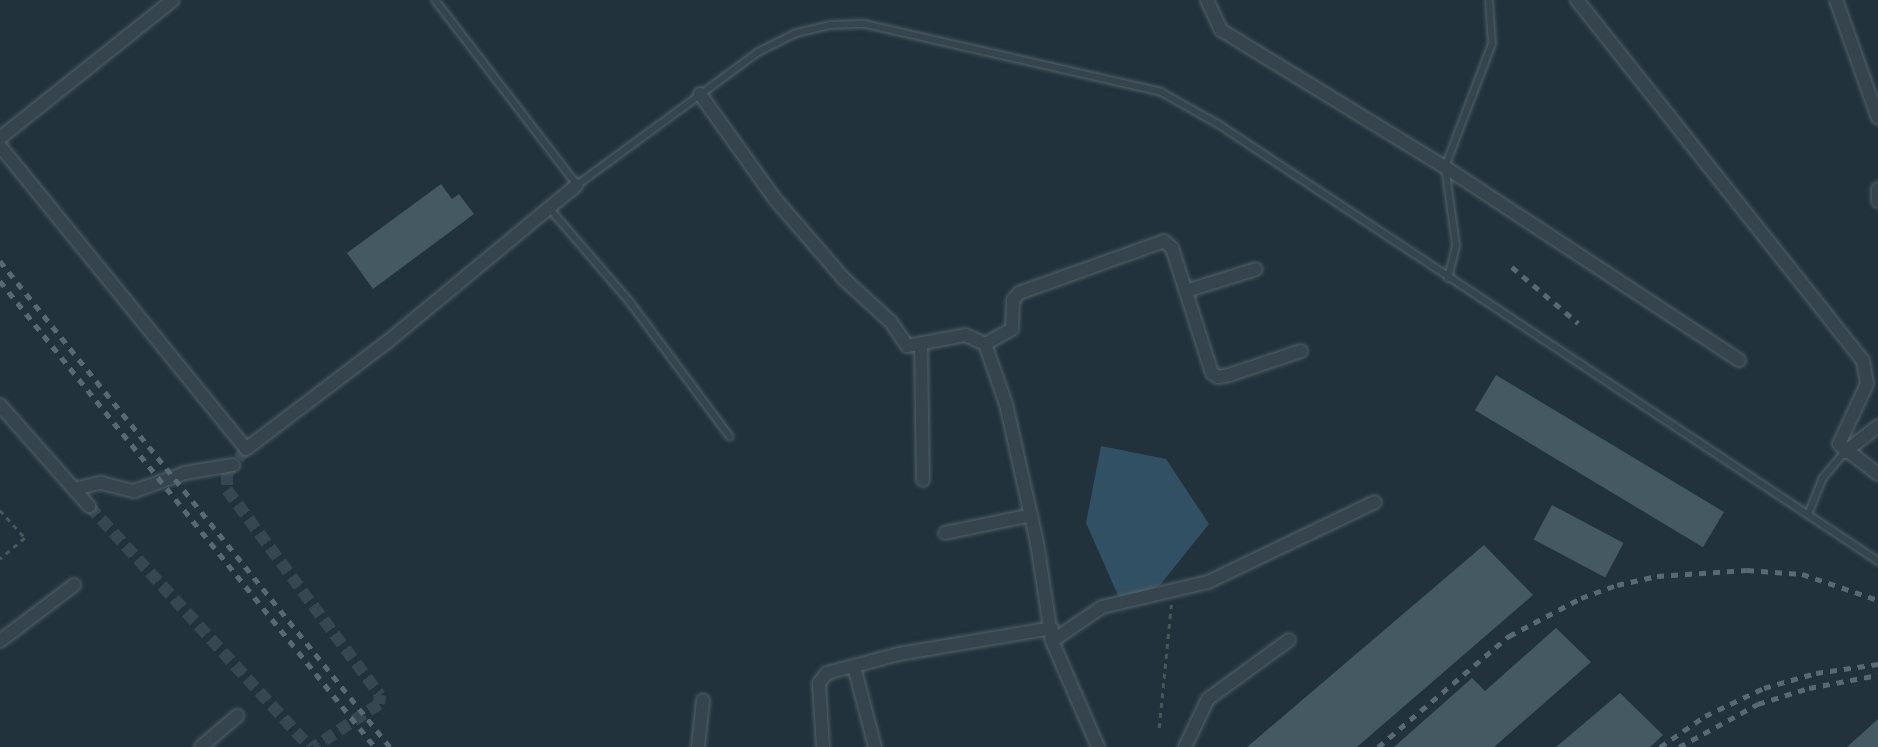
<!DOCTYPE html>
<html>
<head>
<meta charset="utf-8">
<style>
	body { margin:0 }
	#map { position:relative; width:1878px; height:747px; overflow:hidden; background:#21323c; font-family:"Titillium Web",sans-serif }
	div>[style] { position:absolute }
	.water>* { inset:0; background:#325063 }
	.building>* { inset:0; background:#455963; transform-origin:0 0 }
	.street-tunnel>* { height:12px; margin-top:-6px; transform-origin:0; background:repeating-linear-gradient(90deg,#374751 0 12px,transparent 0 18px) }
	.path>* { height:2.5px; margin-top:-1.25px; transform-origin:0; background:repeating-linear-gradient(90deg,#415a57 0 5px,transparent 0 10px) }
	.roads { filter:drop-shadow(0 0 2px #53626a) drop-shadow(0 0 2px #53626a) }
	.lane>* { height:6px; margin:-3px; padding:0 3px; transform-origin:3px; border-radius:3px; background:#35444d }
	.street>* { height:12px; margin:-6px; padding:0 6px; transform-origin:6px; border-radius:6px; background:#35444d }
	.rail>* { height:4.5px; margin-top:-2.25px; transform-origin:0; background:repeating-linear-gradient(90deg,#576974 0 7px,transparent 0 14px) }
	span { translate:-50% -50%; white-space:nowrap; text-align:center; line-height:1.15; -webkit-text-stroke:6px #1b2931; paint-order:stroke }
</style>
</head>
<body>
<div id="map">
	<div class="water">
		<div style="clip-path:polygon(1101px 446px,1166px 459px,1209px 524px,1160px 585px,1121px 602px,1086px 523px)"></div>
	</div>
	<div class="building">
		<div style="clip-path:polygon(441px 184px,452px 199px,459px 194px,474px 214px,373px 289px,347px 253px)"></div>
		<div style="left:1496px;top:375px;width:266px;height:41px;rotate:31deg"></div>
		<div style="left:1552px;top:505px;width:81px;height:39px;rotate:28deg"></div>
		<div style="clip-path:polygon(1484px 545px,1533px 595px,1357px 747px,1247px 747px)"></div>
		<div style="clip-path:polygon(1556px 628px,1591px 662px,1494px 747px,1394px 747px,1472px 678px,1485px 691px)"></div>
		<div style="clip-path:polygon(1620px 693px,1663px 735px,1650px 747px,1556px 747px)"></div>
		<div style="clip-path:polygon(1878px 719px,1878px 747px,1847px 747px)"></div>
	</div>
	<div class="street-tunnel">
		<div style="left:246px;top:449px;width:31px;rotate:128deg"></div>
		<div style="left:227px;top:473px;width:17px;rotate:90deg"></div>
		<div style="left:227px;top:490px;width:256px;rotate:53.3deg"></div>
		<div style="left:380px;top:695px;width:9px;rotate:96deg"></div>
		<div style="left:379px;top:704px;width:78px;rotate:146.5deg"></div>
		<div style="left:89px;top:506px;width:327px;rotate:47.5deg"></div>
	</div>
	<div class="path">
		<div style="left:0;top:510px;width:38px;rotate:48deg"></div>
		<div style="left:25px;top:538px;width:33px;rotate:140deg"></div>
		<div style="left:1159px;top:728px;width:124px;rotate:-84.4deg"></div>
	</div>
	<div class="roads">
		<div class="lane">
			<div style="left:435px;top:0;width:233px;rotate:52.5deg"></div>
			<div style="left:577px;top:185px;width:225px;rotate:-36.3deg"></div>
			<div style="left:758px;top:52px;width:42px;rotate:-26.6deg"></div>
			<div style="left:796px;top:33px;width:36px;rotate:-13deg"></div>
			<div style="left:831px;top:25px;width:34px;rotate:-2deg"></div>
			<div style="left:865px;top:24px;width:304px;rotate:12.9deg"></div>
			<div style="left:1161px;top:92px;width:65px;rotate:29.3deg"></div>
			<div style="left:1218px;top:124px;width:792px;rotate:33.51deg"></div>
			<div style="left:549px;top:208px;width:123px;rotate:49.3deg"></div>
			<div style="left:629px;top:301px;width:169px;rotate:53.4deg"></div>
			<div style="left:1448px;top:278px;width:34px;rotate:-76deg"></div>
			<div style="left:1456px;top:245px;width:79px;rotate:-98deg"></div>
			<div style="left:1445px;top:167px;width:132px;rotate:-69.1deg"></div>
			<div style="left:1492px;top:44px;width:44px;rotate:-93.9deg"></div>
			<div style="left:1809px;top:512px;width:35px;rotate:-68deg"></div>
			<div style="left:1822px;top:479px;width:35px;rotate:-50deg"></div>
		</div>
		<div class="street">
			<div style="left:1207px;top:0;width:33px;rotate:65deg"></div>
			<div style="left:1221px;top:30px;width:263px;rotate:31.5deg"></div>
			<div style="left:1445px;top:167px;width:352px;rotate:33.3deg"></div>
			<div style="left:1577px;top:0;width:461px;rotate:51.6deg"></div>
			<div style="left:1863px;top:361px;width:23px;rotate:80deg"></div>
			<div style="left:1867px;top:384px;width:66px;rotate:115deg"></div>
			<div style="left:1839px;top:444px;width:49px;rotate:37.6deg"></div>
			<div style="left:1836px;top:0;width:125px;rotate:70.4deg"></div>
			<div style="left:700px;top:94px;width:129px;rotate:54.5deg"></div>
			<div style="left:775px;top:199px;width:106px;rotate:49.2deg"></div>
			<div style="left:844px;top:279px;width:64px;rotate:42.5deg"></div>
			<div style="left:891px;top:322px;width:29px;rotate:56deg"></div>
			<div style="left:907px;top:346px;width:59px;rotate:-10.7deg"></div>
			<div style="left:965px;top:335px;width:22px;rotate:24deg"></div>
			<div style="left:985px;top:344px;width:64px;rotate:70.7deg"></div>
			<div style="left:1006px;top:404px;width:142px;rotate:77.4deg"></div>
			<div style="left:1037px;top:543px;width:99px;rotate:81.3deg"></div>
			<div style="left:1052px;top:641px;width:116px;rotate:66.5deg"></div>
			<div style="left:0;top:138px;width:221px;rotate:-38.6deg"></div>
			<div style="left:0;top:146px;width:390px;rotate:50.9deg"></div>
			<div style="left:246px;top:449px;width:177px;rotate:-37.2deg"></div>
			<div style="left:387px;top:342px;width:246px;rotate:-39.6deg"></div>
			<div style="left:1878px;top:189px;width:12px;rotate:90deg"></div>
			<div style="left:1186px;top:291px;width:73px;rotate:-17.4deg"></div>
			<div style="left:921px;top:344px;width:136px;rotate:89.2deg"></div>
			<div style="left:985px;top:344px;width:31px;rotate:-29deg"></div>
			<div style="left:1012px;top:329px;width:29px;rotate:-88deg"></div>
			<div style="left:1013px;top:300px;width:9px;rotate:-49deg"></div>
			<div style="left:1019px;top:293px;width:154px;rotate:-19.7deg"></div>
			<div style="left:1164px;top:241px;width:11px;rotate:41deg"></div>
			<div style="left:1172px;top:248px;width:131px;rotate:72.3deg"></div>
			<div style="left:1212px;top:373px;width:7px;rotate:34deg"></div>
			<div style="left:1218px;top:377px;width:11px;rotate:-10deg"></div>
			<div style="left:1229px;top:375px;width:76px;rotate:-18.4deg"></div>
			<div style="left:0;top:405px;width:135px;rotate:48.6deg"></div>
			<div style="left:1845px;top:452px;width:42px;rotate:-38.2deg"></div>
			<div style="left:74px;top:489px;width:28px;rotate:-13deg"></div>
			<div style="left:101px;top:483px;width:34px;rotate:14deg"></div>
			<div style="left:134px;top:491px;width:54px;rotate:-19.4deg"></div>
			<div style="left:185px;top:473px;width:49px;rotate:-9.5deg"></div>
			<div style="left:945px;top:533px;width:88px;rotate:-11.8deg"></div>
			<div style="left:0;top:641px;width:93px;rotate:-37.1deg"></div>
			<div style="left:1052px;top:641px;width:60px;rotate:-34.2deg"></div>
			<div style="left:1102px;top:607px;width:109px;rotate:-13.3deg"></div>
			<div style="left:1208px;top:582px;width:185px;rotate:-25.6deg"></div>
			<div style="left:854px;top:666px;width:84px;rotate:75.5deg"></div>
			<div style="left:201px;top:747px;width:48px;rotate:-40.7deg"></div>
			<div style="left:698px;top:747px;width:47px;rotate:-83.9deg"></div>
			<div style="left:823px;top:747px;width:64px;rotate:-93.6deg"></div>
			<div style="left:819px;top:683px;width:13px;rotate:-51deg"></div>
			<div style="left:827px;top:673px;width:74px;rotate:-14.8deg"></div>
			<div style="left:899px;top:654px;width:155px;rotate:-9.6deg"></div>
			<div style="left:1185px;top:747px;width:53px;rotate:-64.4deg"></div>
			<div style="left:1208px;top:699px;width:100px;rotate:-36.1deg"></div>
		</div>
	</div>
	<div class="rail">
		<div style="left:0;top:261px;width:623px;rotate:51.25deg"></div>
		<div style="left:1512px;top:267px;width:87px;rotate:40.3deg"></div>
		<div style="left:0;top:281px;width:598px;rotate:51.18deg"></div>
		<div style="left:1378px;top:747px;width:172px;rotate:-40.3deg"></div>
		<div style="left:1509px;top:636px;width:81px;rotate:-27.8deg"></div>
		<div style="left:1581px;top:598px;width:38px;rotate:-20deg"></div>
		<div style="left:1617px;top:585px;width:41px;rotate:-12.7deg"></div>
		<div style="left:1657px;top:576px;width:90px;rotate:-3.8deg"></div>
		<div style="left:1747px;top:570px;width:55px;rotate:4.2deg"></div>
		<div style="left:1802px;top:574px;width:80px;rotate:18.9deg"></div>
		<div style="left:1660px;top:747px;width:55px;rotate:-34.6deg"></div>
		<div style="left:1705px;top:716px;width:65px;rotate:-25.4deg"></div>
		<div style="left:1764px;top:688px;width:54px;rotate:-16.1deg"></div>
		<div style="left:1816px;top:673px;width:63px;rotate:-8.3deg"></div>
		<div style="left:1679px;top:747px;width:90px;rotate:-28.6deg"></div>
		<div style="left:1758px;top:704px;width:53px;rotate:-17.4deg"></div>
		<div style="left:1809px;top:688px;width:70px;rotate:-10.7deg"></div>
	</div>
</div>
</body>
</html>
